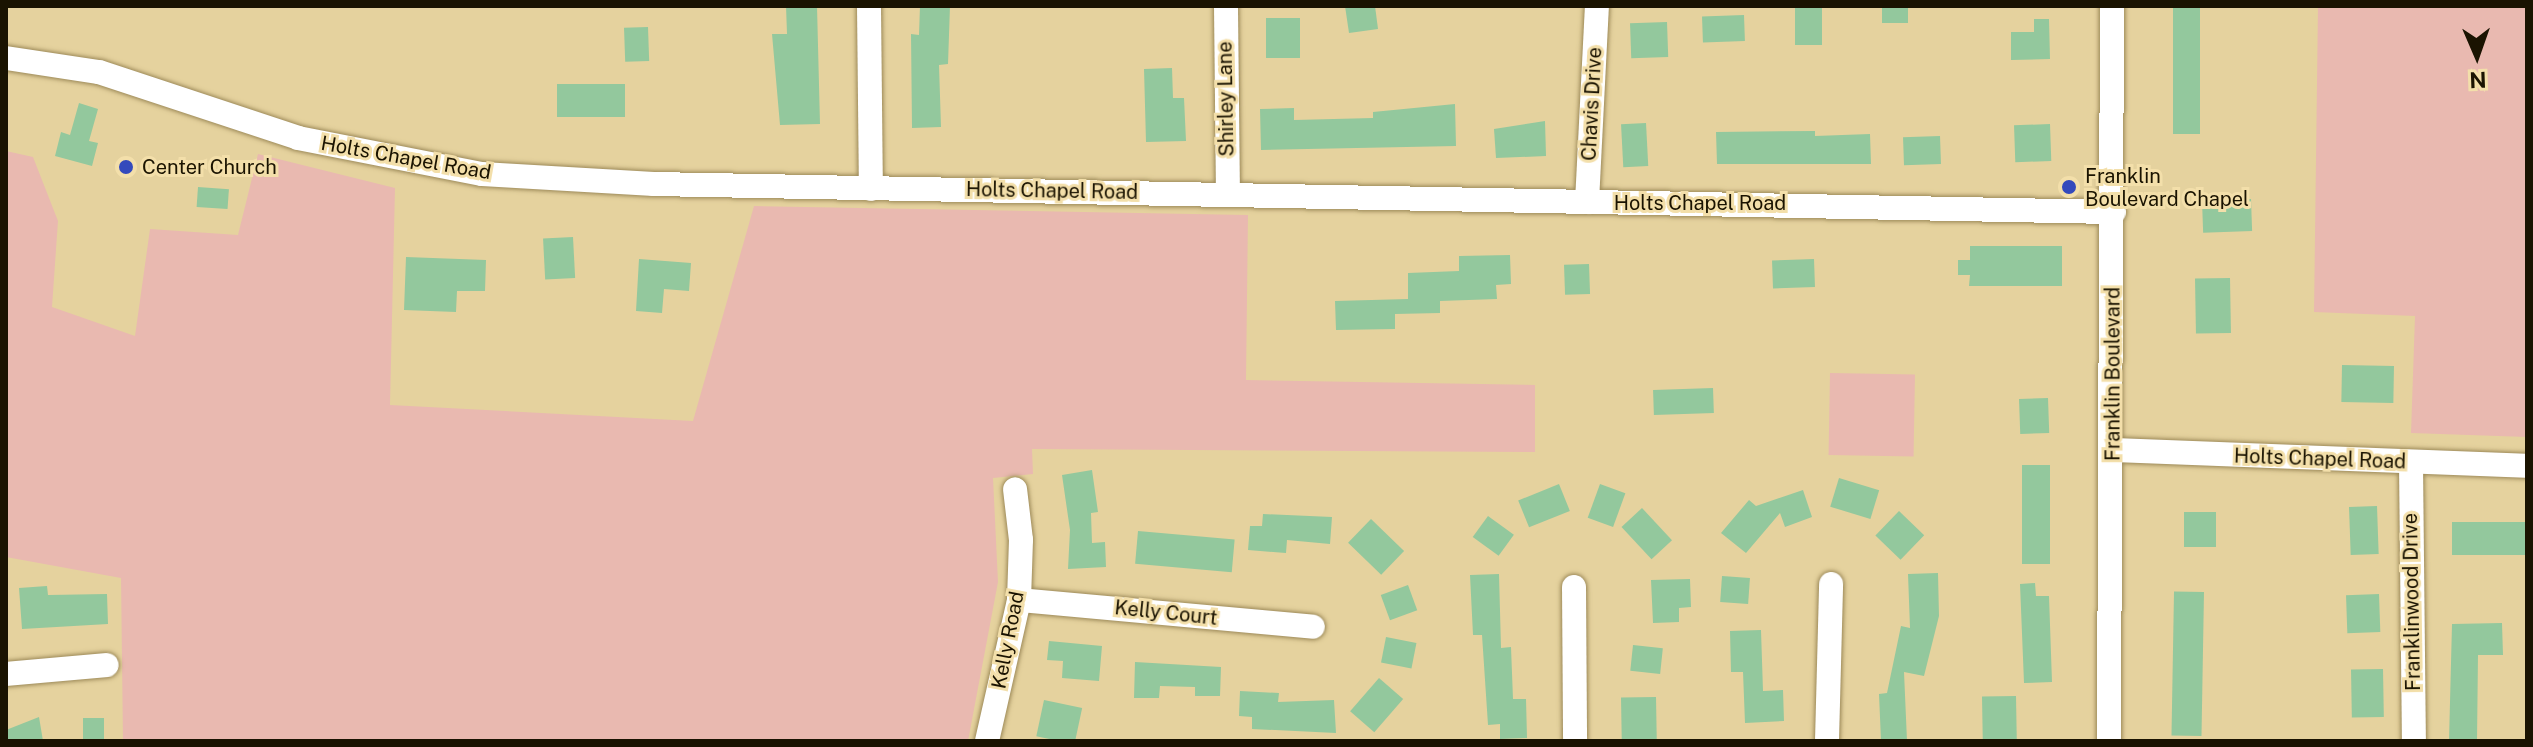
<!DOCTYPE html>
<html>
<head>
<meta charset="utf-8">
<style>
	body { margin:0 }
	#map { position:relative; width:2533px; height:747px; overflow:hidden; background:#e5d29e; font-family:"Public Sans",sans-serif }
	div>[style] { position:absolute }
	.green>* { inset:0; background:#e9b9b0; transform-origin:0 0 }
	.building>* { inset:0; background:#93c89d; transform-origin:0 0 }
	.roads { filter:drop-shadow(0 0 2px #9d8a59) drop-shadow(0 0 2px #9d8a59) }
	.minor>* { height:24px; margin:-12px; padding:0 12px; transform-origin:12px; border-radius:12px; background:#fff }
	.dots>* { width:22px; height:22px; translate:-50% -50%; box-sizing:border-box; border:4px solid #f3dfaa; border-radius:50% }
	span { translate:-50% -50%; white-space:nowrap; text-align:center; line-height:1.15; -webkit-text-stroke:6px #f3dfaa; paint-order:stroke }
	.street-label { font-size:20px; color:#1a1301 }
	.poi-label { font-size:20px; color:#1a1301 }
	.left { translate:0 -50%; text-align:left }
	.frame { position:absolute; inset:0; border:8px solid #1a1301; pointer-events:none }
	.north { position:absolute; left:2437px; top:16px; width:80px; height:80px; -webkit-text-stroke:6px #f3dfaa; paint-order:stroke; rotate:178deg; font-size:22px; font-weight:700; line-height:32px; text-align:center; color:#1a1301 }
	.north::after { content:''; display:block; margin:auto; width:28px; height:36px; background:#1a1301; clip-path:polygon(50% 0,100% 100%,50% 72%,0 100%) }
</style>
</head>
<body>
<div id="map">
	<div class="green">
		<div style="clip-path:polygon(2318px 6px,2527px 6px,2527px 437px,2411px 433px,2415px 316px,2314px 312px)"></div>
		<div style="clip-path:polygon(6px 151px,33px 157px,58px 221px,52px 307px,135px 336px,150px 229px,238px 235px,258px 154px,395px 188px,390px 405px,693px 421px,754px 206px,1248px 215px,1246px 380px,1535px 385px,1535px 452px,1032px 449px,1033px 474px,993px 478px,998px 582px,968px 741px,123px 741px,121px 578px,6px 557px)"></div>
		<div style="left:1830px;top:373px;width:85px;height:82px;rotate:1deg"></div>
	</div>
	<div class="building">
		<div style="clip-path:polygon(786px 6px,817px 6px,820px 124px,780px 125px,772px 34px,787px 34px)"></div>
		<div style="clip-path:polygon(920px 6px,950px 6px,948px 64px,939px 65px,941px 127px,912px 128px,911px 34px,919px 35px)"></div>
		<div style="clip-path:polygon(1345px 6px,1375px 6px,1378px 29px,1349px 33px)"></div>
		<div style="left:1795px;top:6px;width:27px;height:39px"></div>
		<div style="left:1882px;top:6px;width:26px;height:17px"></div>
		<div style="left:2173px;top:6px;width:27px;height:128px"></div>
		<div style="left:1744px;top:15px;width:26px;height:42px;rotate:88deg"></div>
		<div style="left:1266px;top:18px;width:34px;height:40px"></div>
		<div style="clip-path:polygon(2034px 19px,2049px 19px,2050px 59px,2011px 60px,2011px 32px,2034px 32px)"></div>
		<div style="left:1667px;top:22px;width:35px;height:37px;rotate:88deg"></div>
		<div style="left:648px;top:27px;width:34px;height:24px;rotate:88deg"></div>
		<div style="clip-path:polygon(1172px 68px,1173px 98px,1184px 98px,1186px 141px,1146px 142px,1144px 69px)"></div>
		<div style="left:625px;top:84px;width:33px;height:68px;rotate:90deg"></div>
		<div style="clip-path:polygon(79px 103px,98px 109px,89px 141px,98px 143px,92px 166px,55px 156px,61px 132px,70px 135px)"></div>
		<div style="clip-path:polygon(1455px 104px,1456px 146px,1261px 150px,1260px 109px,1294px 108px,1294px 120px,1373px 118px,1373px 112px)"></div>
		<div style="clip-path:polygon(1545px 121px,1546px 156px,1496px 158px,1494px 129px)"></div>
		<div style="left:1646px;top:123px;width:43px;height:25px;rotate:87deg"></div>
		<div style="left:2050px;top:124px;width:37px;height:36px;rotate:88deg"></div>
		<div style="clip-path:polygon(1815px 131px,1815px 136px,1870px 134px,1871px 164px,1717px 164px,1716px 132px)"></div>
		<div style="left:1940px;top:136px;width:28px;height:37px;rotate:88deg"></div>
		<div style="left:198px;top:187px;width:31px;height:20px;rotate:4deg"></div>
		<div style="left:2251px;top:199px;width:32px;height:49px;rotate:88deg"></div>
		<div style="left:573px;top:237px;width:41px;height:30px;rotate:87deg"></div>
		<div style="clip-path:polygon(1970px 246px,2062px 246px,2062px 286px,1969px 286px,1970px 275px,1958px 275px,1958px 260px,1970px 260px)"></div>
		<div style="clip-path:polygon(1510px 255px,1511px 284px,1496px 285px,1497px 299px,1440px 301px,1440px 313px,1395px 314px,1395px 329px,1336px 330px,1335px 301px,1408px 299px,1408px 273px,1459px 271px,1459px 256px)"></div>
		<div style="clip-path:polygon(406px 257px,486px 260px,485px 291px,457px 291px,456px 312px,404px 310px)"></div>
		<div style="clip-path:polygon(639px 259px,691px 263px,689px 291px,664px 289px,662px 313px,636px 311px)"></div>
		<div style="left:1814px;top:259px;width:28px;height:42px;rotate:88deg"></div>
		<div style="left:1589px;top:264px;width:30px;height:25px;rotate:88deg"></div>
		<div style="left:2230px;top:278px;width:55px;height:35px;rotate:89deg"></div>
		<div style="left:2342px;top:365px;width:52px;height:37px;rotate:1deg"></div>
		<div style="left:1713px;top:388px;width:25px;height:60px;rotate:88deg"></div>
		<div style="left:2048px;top:398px;width:35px;height:29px;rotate:88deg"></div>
		<div style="left:2050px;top:465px;width:99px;height:28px;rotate:90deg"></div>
		<div style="clip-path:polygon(1092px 470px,1098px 512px,1091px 513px,1092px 543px,1105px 542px,1106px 567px,1068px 569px,1070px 530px,1062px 475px)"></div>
		<div style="left:1839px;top:478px;width:42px;height:30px;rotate:17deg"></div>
		<div style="left:1559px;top:484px;width:29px;height:44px;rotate:68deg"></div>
		<div style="left:1600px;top:484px;width:27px;height:36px;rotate:20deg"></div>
		<div style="clip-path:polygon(1803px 490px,1812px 517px,1785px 527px,1780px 513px,1746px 553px,1721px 533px,1749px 500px,1756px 506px)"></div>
		<div style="left:2377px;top:506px;width:48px;height:28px;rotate:88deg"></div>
		<div style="left:1642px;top:508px;width:44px;height:28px;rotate:47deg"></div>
		<div style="left:1899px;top:511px;width:35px;height:34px;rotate:44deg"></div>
		<div style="left:2184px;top:512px;width:32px;height:35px"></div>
		<div style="clip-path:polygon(1263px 514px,1332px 517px,1330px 544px,1287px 540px,1286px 553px,1248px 550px,1250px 526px,1262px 526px)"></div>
		<div style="left:1488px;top:516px;width:32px;height:26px;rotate:36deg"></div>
		<div style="left:1371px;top:519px;width:46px;height:33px;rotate:44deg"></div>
		<div style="left:2452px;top:522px;width:75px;height:33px"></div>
		<div style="left:1138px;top:531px;width:97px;height:33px;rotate:5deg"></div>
		<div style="clip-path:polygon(1938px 573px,1939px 616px,1924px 676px,1904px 672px,1907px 741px,1881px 741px,1879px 694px,1887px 693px,1901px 626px,1910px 628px,1908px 574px)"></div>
		<div style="clip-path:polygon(1499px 574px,1501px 648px,1511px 647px,1513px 699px,1526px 699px,1527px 738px,1500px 739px,1500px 724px,1488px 725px,1482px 635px,1473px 635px,1470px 575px)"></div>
		<div style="left:1722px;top:576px;width:28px;height:26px;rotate:4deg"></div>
		<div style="clip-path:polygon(1690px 579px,1691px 607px,1679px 608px,1679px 622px,1653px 623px,1651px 580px)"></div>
		<div style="clip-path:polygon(2035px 583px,2036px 596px,2049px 596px,2052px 682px,2024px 683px,2020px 584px)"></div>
		<div style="left:1408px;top:585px;width:27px;height:29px;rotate:70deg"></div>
		<div style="clip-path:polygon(47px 586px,48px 595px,107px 594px,108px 624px,22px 629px,19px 588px)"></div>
		<div style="left:2204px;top:592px;width:144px;height:30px;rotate:91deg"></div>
		<div style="left:2379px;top:594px;width:38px;height:33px;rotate:88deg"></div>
		<div style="clip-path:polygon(2502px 623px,2503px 655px,2478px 655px,2477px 741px,2449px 741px,2452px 624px)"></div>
		<div style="clip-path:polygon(1761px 630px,1763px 691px,1783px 690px,1784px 721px,1745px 723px,1743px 672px,1731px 672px,1730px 631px)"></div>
		<div style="left:1386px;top:637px;width:31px;height:26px;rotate:11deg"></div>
		<div style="clip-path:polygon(1049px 641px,1102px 646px,1099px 681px,1062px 678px,1063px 661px,1047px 660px)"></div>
		<div style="left:1633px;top:645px;width:30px;height:26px;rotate:6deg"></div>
		<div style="clip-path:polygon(1135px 662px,1221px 667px,1220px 696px,1195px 696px,1195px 687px,1160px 686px,1159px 698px,1134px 698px)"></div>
		<div style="left:2383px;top:669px;width:48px;height:32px;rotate:89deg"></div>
		<div style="left:1379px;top:678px;width:32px;height:44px;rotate:41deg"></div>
		<div style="clip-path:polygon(1240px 691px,1279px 693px,1278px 702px,1334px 700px,1336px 733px,1252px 729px,1252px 717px,1239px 716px)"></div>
		<div style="left:2016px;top:696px;width:45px;height:34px;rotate:89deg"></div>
		<div style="left:1656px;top:697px;width:44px;height:35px;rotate:89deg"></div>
		<div style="left:1044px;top:700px;width:39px;height:37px;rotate:12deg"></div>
		<div style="clip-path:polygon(39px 717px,43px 741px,6px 741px,6px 730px)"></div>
		<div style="left:83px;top:718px;width:21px;height:23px"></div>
	</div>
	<div class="roads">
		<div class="minor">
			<div style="left:869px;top:6px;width:183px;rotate:89.4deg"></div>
			<div style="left:1226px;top:6px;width:186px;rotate:89.4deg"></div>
			<div style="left:6px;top:58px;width:94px;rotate:8.6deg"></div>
			<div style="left:99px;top:72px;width:210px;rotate:18.3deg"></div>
			<div style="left:298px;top:138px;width:187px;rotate:11.1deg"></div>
			<div style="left:482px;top:174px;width:172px;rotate:3.3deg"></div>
			<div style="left:654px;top:184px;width:1460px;rotate:1.1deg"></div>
			<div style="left:1587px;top:202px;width:196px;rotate:-87.1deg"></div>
			<div style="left:2113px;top:450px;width:414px;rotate:2.2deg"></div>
			<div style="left:2411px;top:463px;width:278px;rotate:89.4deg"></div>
			<div style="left:1574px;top:587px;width:154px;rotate:89.6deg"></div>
			<div style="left:1019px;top:600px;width:295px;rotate:5.2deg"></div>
			<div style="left:6px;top:674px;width:101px;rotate:-5.1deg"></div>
			<div style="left:987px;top:741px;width:145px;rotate:-77.2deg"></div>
			<div style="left:1019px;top:600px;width:60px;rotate:-88.1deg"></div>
			<div style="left:1021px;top:540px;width:51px;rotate:-96.7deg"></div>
			<div style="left:1827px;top:741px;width:157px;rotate:-88.5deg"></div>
			<div style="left:2109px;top:741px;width:735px;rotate:-89.77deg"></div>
		</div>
	</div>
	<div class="dots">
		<div style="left:126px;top:167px;background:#344abc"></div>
		<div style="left:2069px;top:187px;background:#344abc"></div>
	</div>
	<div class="street-label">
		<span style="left:1226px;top:99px;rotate:-91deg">Shirley Lane</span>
		<span style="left:1592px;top:104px;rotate:-87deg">Chavis Drive</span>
		<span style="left:406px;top:158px;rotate:10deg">Holts Chapel Road</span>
		<span style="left:1052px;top:191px;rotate:1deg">Holts Chapel Road</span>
		<span style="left:1700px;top:203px">Holts Chapel Road</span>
		<span style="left:2113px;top:374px;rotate:-90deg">Franklin Boulevard</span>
		<span style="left:2320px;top:459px;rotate:2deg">Holts Chapel Road</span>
		<span style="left:2412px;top:602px;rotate:-91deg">Franklinwood Drive</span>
		<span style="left:1166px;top:613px;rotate:6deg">Kelly Court</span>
		<span style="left:1008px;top:640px;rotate:-79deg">Kelly Road</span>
	</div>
	<div class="poi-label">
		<span class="left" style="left:142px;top:167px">Center Church</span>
		<span class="left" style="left:2085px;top:188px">Franklin<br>Boulevard Chapel</span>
	</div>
	<div class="frame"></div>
	<div class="north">N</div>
</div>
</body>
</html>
